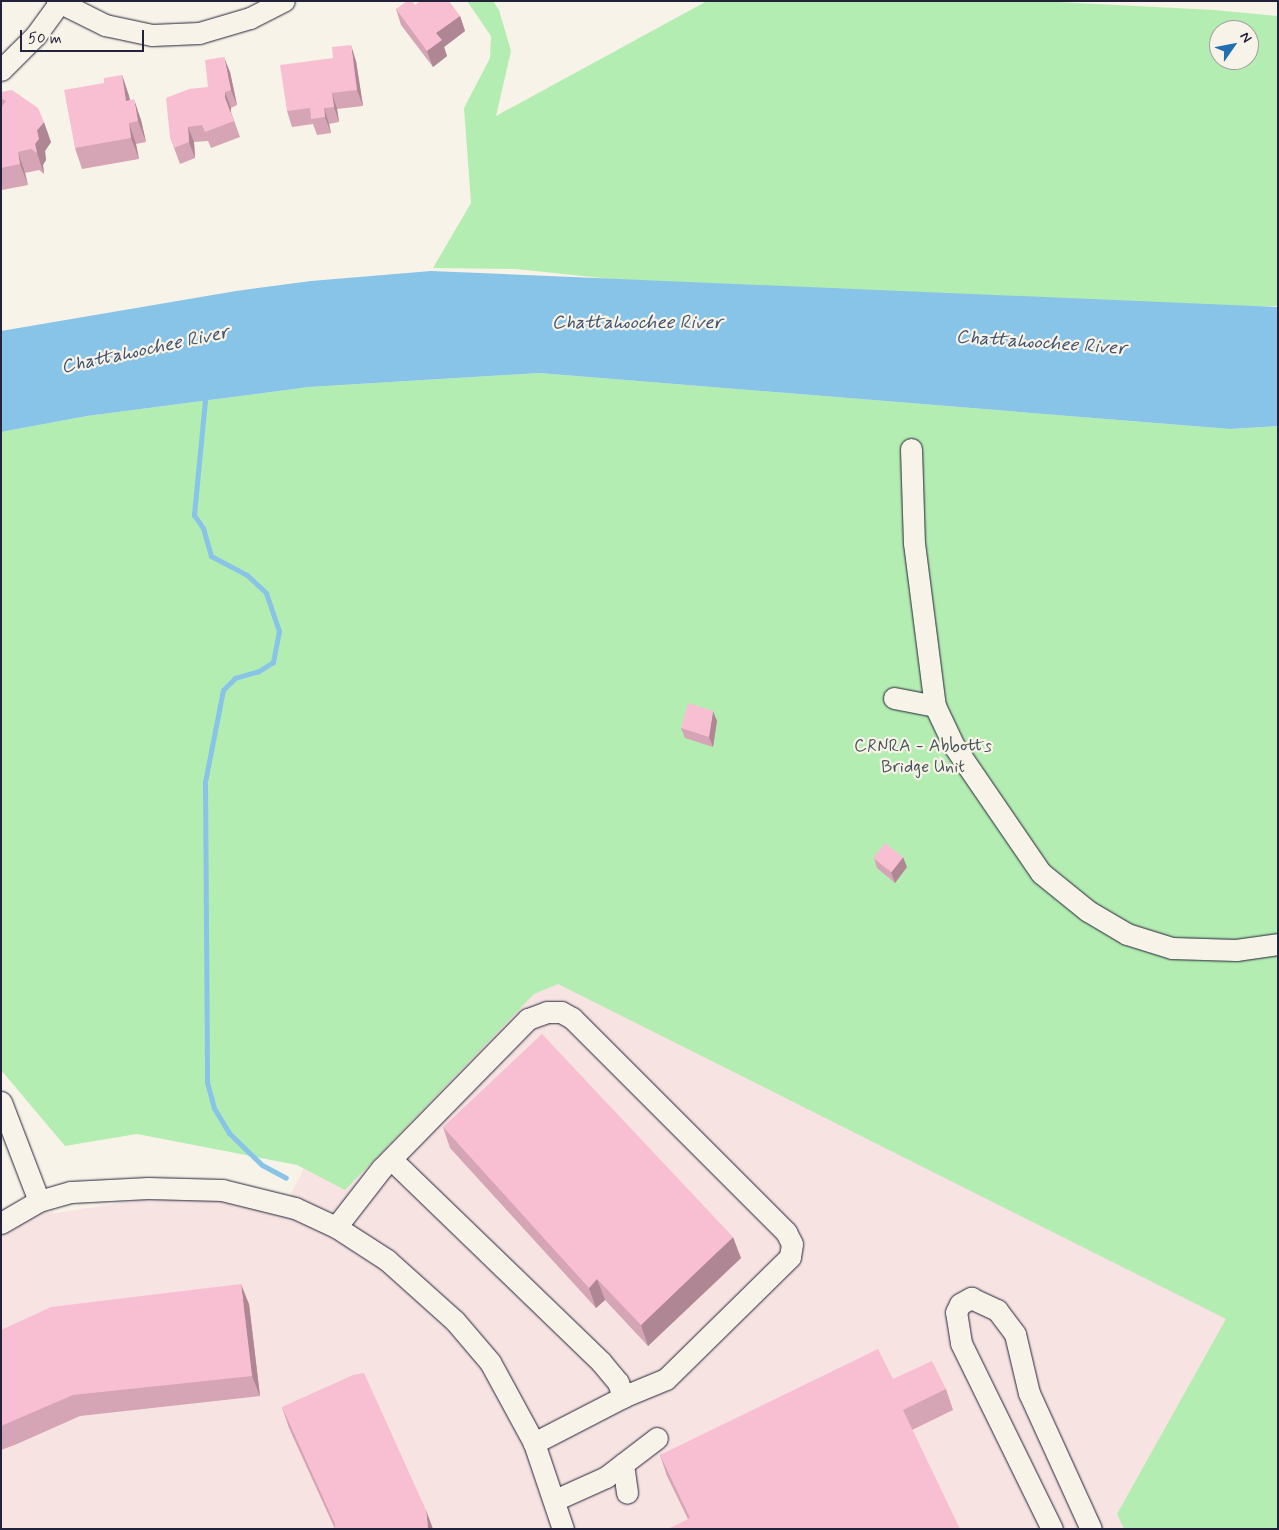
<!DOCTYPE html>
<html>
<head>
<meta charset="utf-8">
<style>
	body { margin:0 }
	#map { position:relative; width:1279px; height:1530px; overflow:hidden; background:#f7f3e8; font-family:Mynerve,sans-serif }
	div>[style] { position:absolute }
	.built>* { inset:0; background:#f7e3e2 }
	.green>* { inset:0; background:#b4edb1 }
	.water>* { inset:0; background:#88c4e7 }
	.stream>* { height:5px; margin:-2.5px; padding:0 2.5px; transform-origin:2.5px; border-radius:2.5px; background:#88c4e7 }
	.roads { filter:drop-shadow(0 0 1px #22223b) drop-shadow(0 0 1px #22223b) }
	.minor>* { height:21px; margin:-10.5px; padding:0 10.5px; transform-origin:10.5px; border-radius:10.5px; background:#f7f3e8 }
	.wall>* { inset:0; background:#d5a4b5 }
	.shaded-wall>* { inset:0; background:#ae8694 }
	.building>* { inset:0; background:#f8bfd3; transform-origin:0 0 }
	span { translate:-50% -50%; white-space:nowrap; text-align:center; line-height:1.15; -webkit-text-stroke:4.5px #f7f3e8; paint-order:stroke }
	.park-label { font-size:18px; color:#465558 }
	.water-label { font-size:19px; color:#41536f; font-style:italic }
	.frame { position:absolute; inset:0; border:2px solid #22223b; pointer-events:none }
	.north { position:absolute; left:1209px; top:20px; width:50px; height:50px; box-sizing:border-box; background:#f7f3e8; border:1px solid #a29fa3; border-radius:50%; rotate:57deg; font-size:14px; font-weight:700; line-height:20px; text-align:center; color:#22223b }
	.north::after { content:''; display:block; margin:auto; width:18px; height:22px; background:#1f6fb2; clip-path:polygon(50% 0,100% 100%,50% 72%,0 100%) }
	.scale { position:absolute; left:20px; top:30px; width:124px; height:22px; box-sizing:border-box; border:2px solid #22223b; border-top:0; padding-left:6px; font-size:15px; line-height:18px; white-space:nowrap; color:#22223b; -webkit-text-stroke:4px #f7f3e8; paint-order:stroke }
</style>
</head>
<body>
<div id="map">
	<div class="built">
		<div style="clip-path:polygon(437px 910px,1278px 1329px,1278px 1529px,1px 1529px,1px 1229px,25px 1211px,57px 1213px,138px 1200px,215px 1200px,285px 1205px)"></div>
	</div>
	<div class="green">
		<div style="clip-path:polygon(evenodd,467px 1px,493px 1px,499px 10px,511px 51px,496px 116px,707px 1px,1038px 1px,1214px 10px,1278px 16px,1278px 306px,961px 316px,516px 269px,433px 268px,471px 203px,464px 108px,490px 58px,491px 36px,467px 1px,1219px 30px,1249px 30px,1249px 60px,1219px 60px,1219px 30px)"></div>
		<div style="clip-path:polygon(539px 373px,1230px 429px,1278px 426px,1278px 1529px,1124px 1529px,1117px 1514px,1226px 1319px,558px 984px,534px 994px,345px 1190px,297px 1165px,137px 1134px,65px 1146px,1px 1070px,1px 432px,87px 416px,309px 387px)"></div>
	</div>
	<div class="water">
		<div style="clip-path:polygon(431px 271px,1278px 307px,1278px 426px,1230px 429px,539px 373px,309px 387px,87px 416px,1px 432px,1px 331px,236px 291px,311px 281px)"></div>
	</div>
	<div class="stream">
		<div style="left:205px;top:400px;width:116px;rotate:95.5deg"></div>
		<div style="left:194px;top:515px;width:16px;rotate:55deg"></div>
		<div style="left:203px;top:528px;width:29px;rotate:74deg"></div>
		<div style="left:211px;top:556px;width:41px;rotate:27.8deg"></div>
		<div style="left:247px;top:575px;width:26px;rotate:43deg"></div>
		<div style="left:266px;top:593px;width:40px;rotate:71.1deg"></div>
		<div style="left:279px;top:631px;width:32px;rotate:101deg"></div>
		<div style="left:273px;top:662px;width:17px;rotate:147deg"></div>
		<div style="left:259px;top:671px;width:25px;rotate:164deg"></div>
		<div style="left:235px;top:678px;width:17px;rotate:135deg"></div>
		<div style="left:223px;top:690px;width:94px;rotate:101.1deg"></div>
		<div style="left:205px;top:782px;width:300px;rotate:89.6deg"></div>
		<div style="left:207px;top:1082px;width:27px;rotate:75deg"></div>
		<div style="left:214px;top:1108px;width:29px;rotate:59deg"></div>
		<div style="left:229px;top:1133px;width:46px;rotate:44.1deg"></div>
		<div style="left:262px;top:1165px;width:27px;rotate:28deg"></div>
	</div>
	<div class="roads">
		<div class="minor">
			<div style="left:57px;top:1px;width:54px;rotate:26.6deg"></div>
			<div style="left:105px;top:25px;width:48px;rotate:12deg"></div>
			<div style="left:152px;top:35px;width:47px;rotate:-2.4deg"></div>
			<div style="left:199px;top:33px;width:53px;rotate:-16.4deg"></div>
			<div style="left:250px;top:18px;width:38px;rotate:-27deg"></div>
			<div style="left:1px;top:70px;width:49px;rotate:-45deg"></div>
			<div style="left:36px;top:35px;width:39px;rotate:-54deg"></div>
			<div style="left:911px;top:449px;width:94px;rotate:88.2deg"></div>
			<div style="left:914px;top:543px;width:164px;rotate:82.7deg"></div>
			<div style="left:935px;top:706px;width:44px;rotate:64.6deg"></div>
			<div style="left:954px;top:746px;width:154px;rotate:55.6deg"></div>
			<div style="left:1041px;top:873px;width:60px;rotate:39deg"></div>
			<div style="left:1088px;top:911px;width:45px;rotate:30.5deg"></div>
			<div style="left:1127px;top:934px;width:47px;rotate:17.3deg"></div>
			<div style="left:1172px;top:948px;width:64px;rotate:1.8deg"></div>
			<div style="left:1236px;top:950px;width:42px;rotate:-8.1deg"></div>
			<div style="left:894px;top:698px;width:42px;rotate:11deg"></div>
			<div style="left:1px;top:1102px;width:106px;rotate:69deg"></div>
			<div style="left:391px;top:1159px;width:292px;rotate:44deg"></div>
			<div style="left:601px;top:1362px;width:26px;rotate:50deg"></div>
			<div style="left:618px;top:1382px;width:16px;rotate:72deg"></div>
			<div style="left:1px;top:1223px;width:44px;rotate:-30.1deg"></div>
			<div style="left:39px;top:1201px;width:33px;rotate:-16deg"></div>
			<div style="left:71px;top:1192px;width:77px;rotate:-3deg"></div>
			<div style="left:148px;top:1188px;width:74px;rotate:1.5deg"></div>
			<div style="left:222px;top:1190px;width:75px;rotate:13.9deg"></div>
			<div style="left:295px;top:1208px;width:45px;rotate:24.9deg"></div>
			<div style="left:336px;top:1227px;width:61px;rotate:32.9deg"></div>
			<div style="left:387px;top:1260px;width:91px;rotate:41.9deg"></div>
			<div style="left:455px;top:1321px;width:54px;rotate:49.5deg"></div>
			<div style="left:490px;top:1362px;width:92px;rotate:61.5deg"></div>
			<div style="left:534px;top:1443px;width:91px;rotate:71.4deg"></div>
			<div style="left:336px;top:1227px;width:75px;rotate:-52.1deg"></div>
			<div style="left:382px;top:1168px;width:209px;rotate:-45.6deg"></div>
			<div style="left:528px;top:1019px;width:20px;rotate:-20deg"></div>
			<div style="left:547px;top:1012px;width:14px"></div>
			<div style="left:561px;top:1012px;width:13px;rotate:29deg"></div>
			<div style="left:572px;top:1018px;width:303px;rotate:45deg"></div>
			<div style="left:786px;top:1232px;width:13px;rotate:63deg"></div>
			<div style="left:792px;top:1244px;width:13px;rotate:99deg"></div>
			<div style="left:790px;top:1257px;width:174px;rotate:135.5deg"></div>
			<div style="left:666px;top:1379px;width:42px;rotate:157.7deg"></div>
			<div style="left:627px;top:1395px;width:105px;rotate:152.7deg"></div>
			<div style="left:623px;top:1464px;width:29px;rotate:82deg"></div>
			<div style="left:555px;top:1500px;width:56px;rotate:-24.3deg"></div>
			<div style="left:606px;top:1477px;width:64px;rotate:-37.4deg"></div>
			<div style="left:1052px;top:1529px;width:207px;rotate:-116.1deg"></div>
			<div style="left:961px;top:1343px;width:31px;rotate:-99deg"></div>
			<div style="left:956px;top:1312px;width:9px;rotate:-63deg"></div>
			<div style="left:960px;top:1304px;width:13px;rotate:-29deg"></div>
			<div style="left:971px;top:1298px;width:29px;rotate:25deg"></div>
			<div style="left:997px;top:1310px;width:30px;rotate:53deg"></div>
			<div style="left:1015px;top:1334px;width:61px;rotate:76.7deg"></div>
			<div style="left:1029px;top:1393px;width:149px;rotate:65.5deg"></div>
		</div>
	</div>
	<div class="wall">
		<div style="clip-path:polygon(415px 5px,460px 16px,465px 31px,444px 47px,447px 56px,433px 67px,401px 25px,396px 9px)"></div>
		<div style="clip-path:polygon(356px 61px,363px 106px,337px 109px,339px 122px,329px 124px,331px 133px,317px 135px,313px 124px,292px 127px,287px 111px)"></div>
		<div style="clip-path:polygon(230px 72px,237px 105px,231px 108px,231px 112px,240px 137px,211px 148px,208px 141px,194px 142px,195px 158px,180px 164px,170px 137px,208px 87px)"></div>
		<div style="clip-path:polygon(122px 75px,129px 96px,130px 100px,141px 120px,146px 142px,136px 144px,139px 159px,82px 169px,75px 148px,104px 83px)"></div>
		<div style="clip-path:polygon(1px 92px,51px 142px,45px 151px,46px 160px,43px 165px,44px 174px,39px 170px,25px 173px,28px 185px,2px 190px)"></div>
		<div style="clip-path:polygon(717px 721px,713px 747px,685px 738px,681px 728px)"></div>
		<div style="clip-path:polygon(874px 858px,907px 867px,895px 883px,877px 868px)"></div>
		<div style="clip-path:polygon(443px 1127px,741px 1258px,648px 1346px,605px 1300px,596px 1308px,450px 1148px)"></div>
		<div style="clip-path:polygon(249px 1304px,260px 1396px,80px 1416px,17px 1444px,1px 1450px,1px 1330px)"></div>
		<div style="clip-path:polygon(893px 1379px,946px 1389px,953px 1410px,912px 1430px,688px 1519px,667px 1476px,660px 1455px)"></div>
		<div style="clip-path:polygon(282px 1407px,433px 1529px,335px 1529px,289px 1428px)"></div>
	</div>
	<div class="shaded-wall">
		<div style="clip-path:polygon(460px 16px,465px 31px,444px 47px,447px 56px,433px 67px,427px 51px,436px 33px)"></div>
		<div style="clip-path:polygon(351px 45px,356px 61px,363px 106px,357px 90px)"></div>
		<div style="clip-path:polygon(224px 57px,230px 72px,237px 105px,231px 90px)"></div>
		<div style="clip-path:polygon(122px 75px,129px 96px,134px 121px,126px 101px)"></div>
		<div style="clip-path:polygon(225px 92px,231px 108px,231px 114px,225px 98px)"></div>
		<div style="clip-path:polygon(332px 93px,337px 109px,339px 122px,334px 107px)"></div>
		<div style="clip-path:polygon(134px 99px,141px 120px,146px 142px,138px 121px)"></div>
		<div style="clip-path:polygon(324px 108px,329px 124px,331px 133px,325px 117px)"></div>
		<div style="clip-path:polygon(44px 122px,51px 142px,45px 151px,46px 160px,43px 165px,44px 174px,37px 153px,35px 144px,37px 130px)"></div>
		<div style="clip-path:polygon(129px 123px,136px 144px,139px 159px,131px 138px)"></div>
		<div style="clip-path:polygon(188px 127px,194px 142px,195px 158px,189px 142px)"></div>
		<div style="clip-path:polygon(18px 152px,25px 173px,28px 185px,20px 164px)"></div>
		<div style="clip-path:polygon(713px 711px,717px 721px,713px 747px,709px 737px)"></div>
		<div style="clip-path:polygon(903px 857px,907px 867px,895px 883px,891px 872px)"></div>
		<div style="clip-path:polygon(733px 1237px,741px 1258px,648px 1346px,641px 1325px)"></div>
		<div style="clip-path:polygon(597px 1279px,605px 1300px,596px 1308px,589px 1288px)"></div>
		<div style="clip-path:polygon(241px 1284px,249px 1304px,260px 1396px,252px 1376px)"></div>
		<div style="clip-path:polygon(426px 1510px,433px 1529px,428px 1529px)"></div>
	</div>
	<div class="building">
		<div style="clip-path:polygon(407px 1px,412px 1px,415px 5px,420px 1px,449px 1px,460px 16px,436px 33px,442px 40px,427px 51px,396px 9px)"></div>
		<div style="clip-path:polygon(351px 45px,357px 90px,332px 93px,334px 107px,324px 108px,325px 117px,311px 119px,310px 108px,287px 111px,280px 65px,333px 58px,332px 47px)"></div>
		<div style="clip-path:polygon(224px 57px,231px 90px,225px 92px,225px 98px,234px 121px,205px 132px,202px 125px,188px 127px,189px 142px,174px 148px,170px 137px,166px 98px,189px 89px,208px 87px,205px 60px)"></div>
		<div style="clip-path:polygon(122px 75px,126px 101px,134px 99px,138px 121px,129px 123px,131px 138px,75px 148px,64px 90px,104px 83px,104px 78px)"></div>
		<div style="clip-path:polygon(12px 90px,38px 108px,44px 122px,37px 130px,39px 139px,35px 144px,37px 153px,31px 149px,18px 152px,20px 164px,1px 168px,1px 108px,6px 101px,1px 98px,1px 92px)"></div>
		<div style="clip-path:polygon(688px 703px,713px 711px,709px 737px,681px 728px)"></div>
		<div style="left:885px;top:843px;width:23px;height:19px;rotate:38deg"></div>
		<div style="clip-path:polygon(542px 1034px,733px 1237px,641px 1325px,597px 1279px,589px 1288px,443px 1127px)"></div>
		<div style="clip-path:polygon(241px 1284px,252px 1376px,73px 1395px,1px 1426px,1px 1330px,51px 1307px)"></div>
		<div style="clip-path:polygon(878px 1349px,893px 1379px,932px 1361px,946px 1389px,903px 1410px,960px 1529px,668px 1529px,690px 1518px,660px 1455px)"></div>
		<div style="clip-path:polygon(364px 1373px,426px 1510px,428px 1529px,335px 1529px,335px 1524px,282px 1407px,353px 1375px)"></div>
	</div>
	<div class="park-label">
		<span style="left:923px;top:757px">CRNRA - Abbotts<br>Bridge Unit</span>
	</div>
	<div class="water-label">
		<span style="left:637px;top:323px">Chattahoochee River</span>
		<span style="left:1041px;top:343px;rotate:4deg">Chattahoochee River</span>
		<span style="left:145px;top:350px;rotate:-12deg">Chattahoochee River</span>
	</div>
	<div class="frame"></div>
	<div class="north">N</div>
	<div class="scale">50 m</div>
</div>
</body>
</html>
